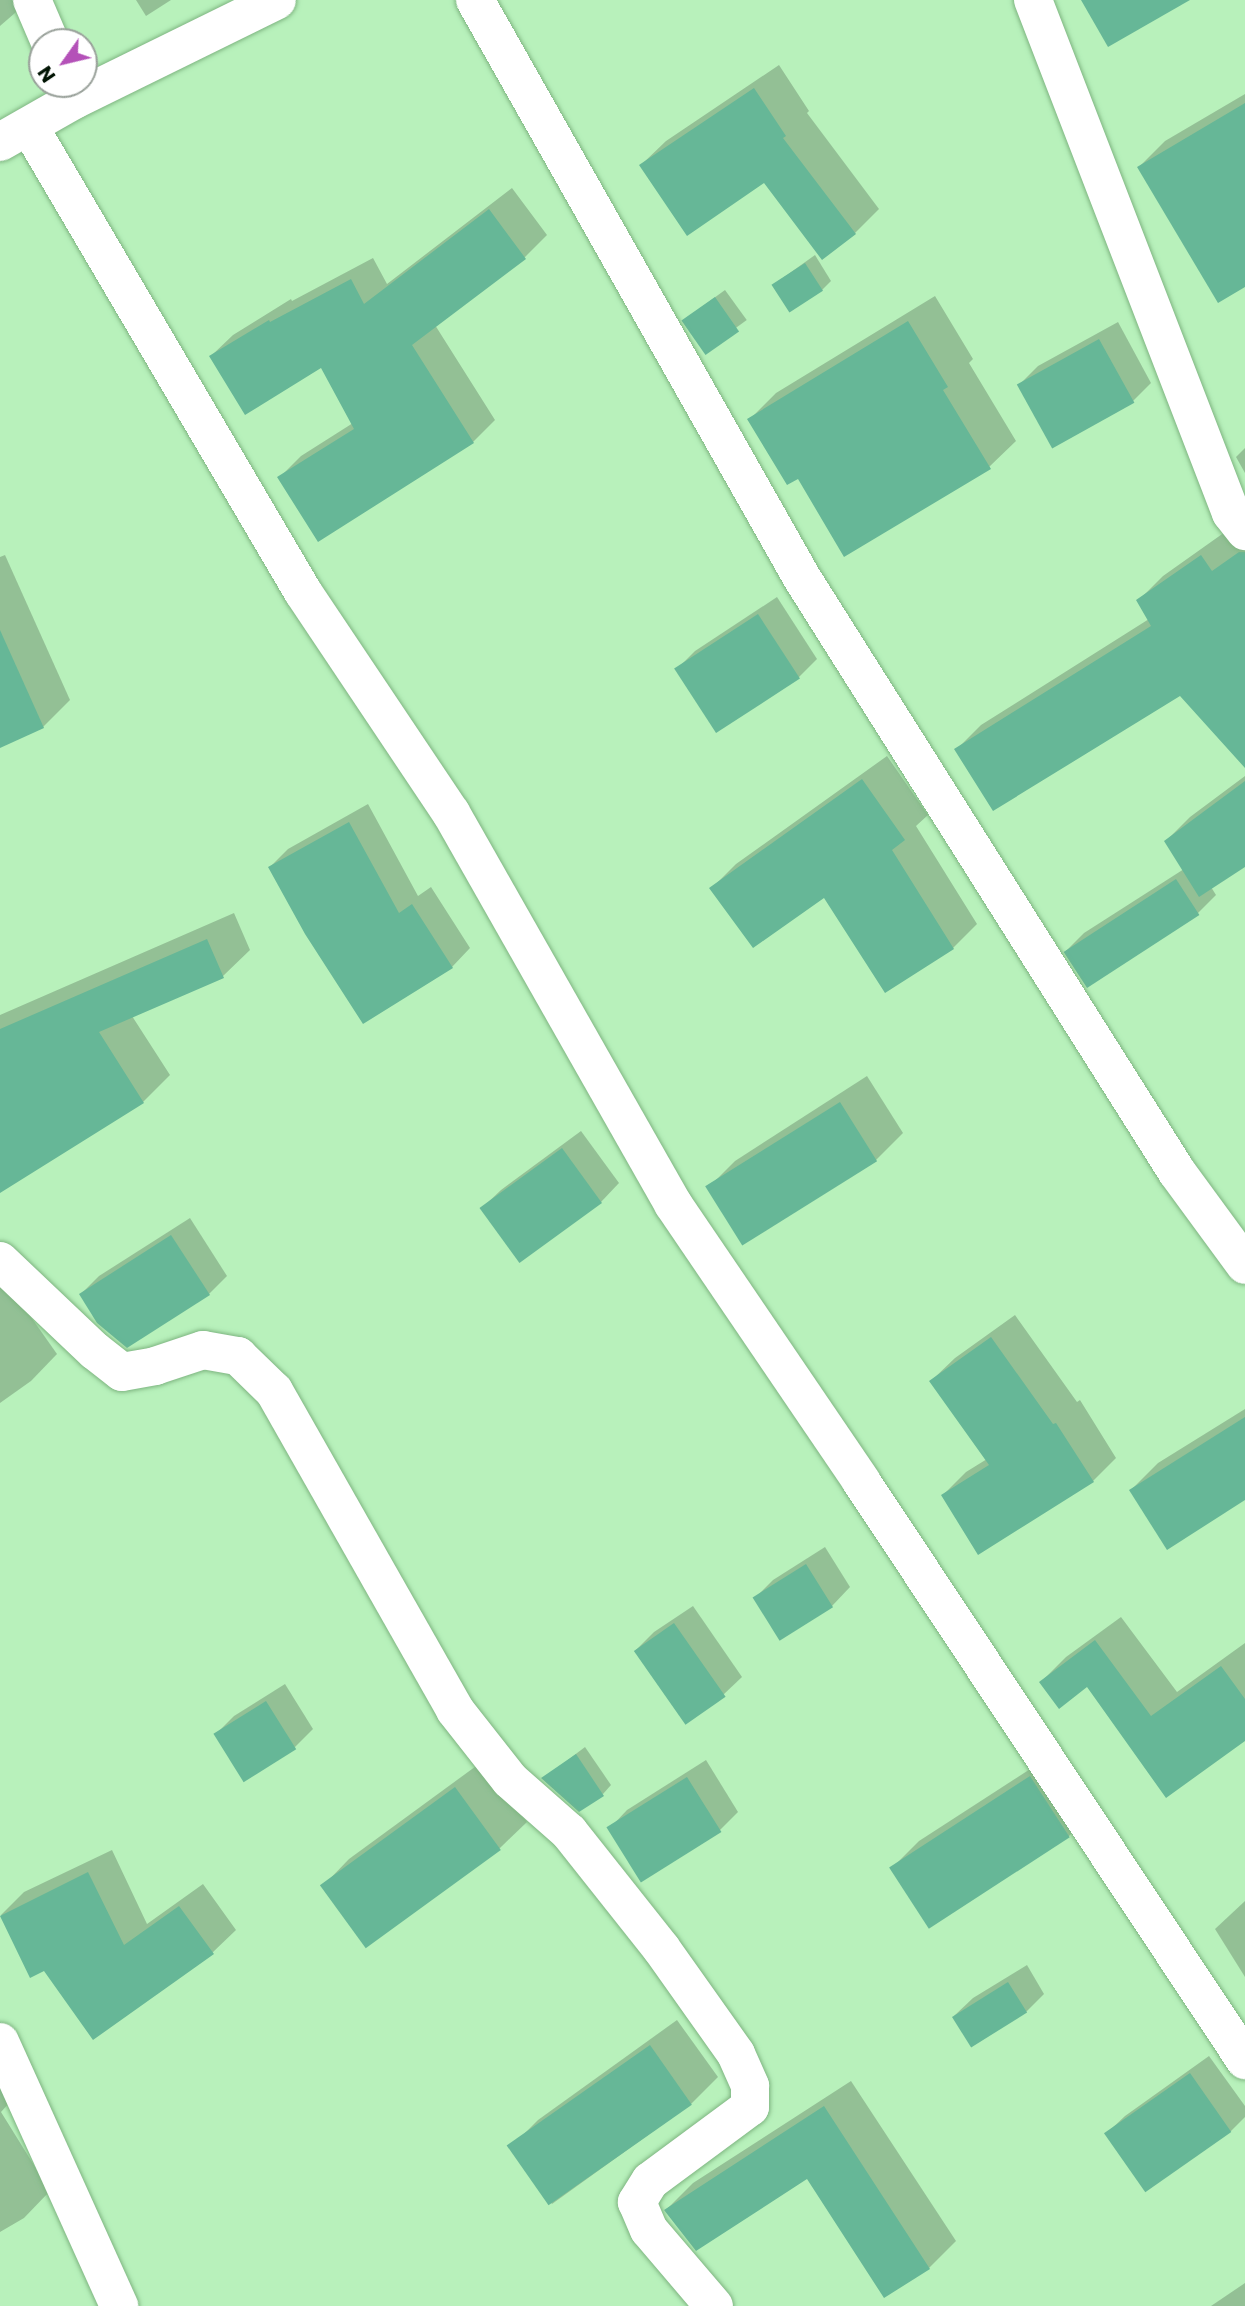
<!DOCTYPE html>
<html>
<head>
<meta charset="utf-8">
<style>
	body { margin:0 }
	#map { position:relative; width:1245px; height:2306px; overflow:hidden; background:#b8f1bb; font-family:Poppins,sans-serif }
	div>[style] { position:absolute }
	.shadow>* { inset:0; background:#0003; transform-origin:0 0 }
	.building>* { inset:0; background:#66b797; transform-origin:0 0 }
	.roads { filter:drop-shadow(0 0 2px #7eb581) drop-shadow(0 0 2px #7eb581) }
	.minor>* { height:38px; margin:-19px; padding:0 19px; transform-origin:19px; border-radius:19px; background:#fff }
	span { translate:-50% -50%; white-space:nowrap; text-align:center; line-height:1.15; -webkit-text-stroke:5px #fff; paint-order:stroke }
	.north { position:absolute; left:28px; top:28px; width:70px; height:70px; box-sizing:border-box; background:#fff; border:2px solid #99a19a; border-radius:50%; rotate:236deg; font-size:19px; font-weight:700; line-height:28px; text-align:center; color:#011403 }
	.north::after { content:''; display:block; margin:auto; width:24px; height:32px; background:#b451b8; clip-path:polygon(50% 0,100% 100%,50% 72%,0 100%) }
</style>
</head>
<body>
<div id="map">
	<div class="shadow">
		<div style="clip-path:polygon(0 0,30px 0,0 26px)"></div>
		<div style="clip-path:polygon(136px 0,171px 0,146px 16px)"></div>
		<div style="clip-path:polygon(779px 65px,809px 111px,807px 113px,879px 209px,855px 233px,765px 181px,641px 165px,666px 141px)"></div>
		<div style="clip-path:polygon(1245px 94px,1245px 285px,1139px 167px,1165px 141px)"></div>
		<div style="clip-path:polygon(512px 188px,547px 235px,525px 257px,435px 325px,495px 420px,473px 442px,318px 539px,279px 478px,301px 456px,353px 423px,321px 365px,211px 356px,233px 335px,291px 299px,292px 301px,373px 258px,387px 284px)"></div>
		<div style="clip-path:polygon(815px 255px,831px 281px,822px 290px,773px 285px)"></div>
		<div style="left:725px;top:290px;width:37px;height:52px;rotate:54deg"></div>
		<div style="clip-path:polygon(935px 296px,973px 359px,969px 363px,1016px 441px,989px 467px,749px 420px,776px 393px)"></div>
		<div style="clip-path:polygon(1118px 322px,1151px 383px,1133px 401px,1020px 384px,1038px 366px)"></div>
		<div style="clip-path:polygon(1245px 448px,1245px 473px,1236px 457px)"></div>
		<div style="clip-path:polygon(1225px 532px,1236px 548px,1245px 542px,1245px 766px,1181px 694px,957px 749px,981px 725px,1149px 619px,1139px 600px,1163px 576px)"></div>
		<div style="clip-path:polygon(5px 555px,70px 700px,43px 727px,0 746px,0 557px)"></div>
		<div style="clip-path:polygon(777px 597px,817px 659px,799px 677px,717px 731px,677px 669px,695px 651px)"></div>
		<div style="clip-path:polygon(887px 756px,928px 815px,916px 826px,977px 924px,953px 948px,824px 895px,712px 888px,736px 864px)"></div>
		<div style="clip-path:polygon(1245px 776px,1245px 864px,1211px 887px,1216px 895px,1198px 913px,1087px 985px,1066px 951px,1084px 933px,1184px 869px,1166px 841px,1190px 817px)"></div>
		<div style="clip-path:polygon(368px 804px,418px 896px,431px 887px,470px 948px,452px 967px,270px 867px,288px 849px)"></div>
		<div style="clip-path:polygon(234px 913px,250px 950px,223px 976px,132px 1016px,170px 1075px,143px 1102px,0 1167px,0 1015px)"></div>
		<div style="clip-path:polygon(867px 1076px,903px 1133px,876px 1160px,708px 1188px,735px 1161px)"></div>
		<div style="clip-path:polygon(581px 1131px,619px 1183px,601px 1202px,482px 1208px,501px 1190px)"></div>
		<div style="clip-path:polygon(190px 1218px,227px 1276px,209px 1294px,81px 1294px,99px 1276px)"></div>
		<div style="clip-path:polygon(0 1273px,57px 1354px,31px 1381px,0 1403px)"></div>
		<div style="clip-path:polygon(1015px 1315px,1077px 1402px,1080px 1400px,1116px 1458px,1093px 1481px,943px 1495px,966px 1472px,987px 1459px,931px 1381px,955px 1358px)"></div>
		<div style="clip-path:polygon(1245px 1409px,1245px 1498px,1131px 1490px,1158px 1463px)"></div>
		<div style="clip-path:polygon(825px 1547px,850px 1587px,832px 1606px,755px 1598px,773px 1580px)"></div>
		<div style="clip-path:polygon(693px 1606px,742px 1677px,723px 1695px,636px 1650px,654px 1632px)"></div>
		<div style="clip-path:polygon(1121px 1617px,1177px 1692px,1245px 1643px,1245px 1739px,1167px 1795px,1088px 1685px,1041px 1682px,1066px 1657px)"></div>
		<div style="clip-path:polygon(285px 1684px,313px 1729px,295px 1747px,216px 1734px,234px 1716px)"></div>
		<div style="clip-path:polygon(585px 1747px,611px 1785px,603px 1794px,544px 1778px)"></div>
		<div style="clip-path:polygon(1058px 1751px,1096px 1809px,1069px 1836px,892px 1868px,919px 1841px)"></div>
		<div style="clip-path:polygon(706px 1760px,738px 1812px,720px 1830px,609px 1829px,627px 1810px)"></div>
		<div style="clip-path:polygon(483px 1761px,527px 1822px,500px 1848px,366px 1946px,323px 1886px,349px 1859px)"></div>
		<div style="clip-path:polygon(112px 1850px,147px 1924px,203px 1884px,236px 1930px,212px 1953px,45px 1968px,30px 1975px,1px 1915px,24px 1892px)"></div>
		<div style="clip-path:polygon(1245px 1901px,1245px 1977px,1215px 1929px)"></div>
		<div style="clip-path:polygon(1027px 1965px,1044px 1994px,1026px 2012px,954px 2016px,973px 1998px)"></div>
		<div style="clip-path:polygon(677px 2020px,718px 2077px,691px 2104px,552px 2204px,511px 2147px,538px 2120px)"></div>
		<div style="clip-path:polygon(1209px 2056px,1245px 2106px,1245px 2117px,1231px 2131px,1106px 2134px,1125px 2116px)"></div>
		<div style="clip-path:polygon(851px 2081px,956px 2241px,929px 2268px,807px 2177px,666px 2210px,693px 2183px)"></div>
		<div style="clip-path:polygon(0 2086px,10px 2102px,1px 2112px,50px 2191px,24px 2218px,0 2232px)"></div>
		<div style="clip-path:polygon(1245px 2283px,1245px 2306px,1211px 2306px)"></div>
	</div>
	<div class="building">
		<div style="clip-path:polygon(1081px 0,1190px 0,1108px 47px)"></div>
		<div style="clip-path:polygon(754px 88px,786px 136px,783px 138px,856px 234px,822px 260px,764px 183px,687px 236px,639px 165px)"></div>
		<div style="clip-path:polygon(1245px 103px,1245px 287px,1218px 303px,1137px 167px)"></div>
		<div style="clip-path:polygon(489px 209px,526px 259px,412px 345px,474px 443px,318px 542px,277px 477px,354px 429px,321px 368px,245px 415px,209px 356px,269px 320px,270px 322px,351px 279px,364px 304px)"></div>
		<div style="left:805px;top:263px;width:33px;height:40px;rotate:57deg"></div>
		<div style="left:715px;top:297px;width:42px;height:41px;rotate:55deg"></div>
		<div style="clip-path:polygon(908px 321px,948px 387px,943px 390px,991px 469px,844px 557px,798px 479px,787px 485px,747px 419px)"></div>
		<div style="left:1099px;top:339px;width:73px;height:94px;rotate:61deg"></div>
		<div style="clip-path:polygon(1239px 552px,1245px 552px,1245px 768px,1180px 696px,993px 811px,954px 749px,1151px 626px,1136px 600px,1201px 555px,1212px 571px)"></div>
		<div style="left:758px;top:614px;width:77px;height:100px;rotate:57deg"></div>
		<div style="clip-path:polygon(0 630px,44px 728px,0 748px)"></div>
		<div style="clip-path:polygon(862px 779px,905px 840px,892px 850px,954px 949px,885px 993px,824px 898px,753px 948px,709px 888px)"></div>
		<div style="clip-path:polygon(1245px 781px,1245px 867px,1199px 897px,1164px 841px)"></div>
		<div style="clip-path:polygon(349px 822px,399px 913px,412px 904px,453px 968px,363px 1024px,305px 934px,268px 867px)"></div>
		<div style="left:1176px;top:879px;width:43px;height:134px;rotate:57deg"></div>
		<div style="clip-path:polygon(207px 939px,224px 978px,99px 1032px,144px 1103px,0 1193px,0 1029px)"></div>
		<div style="left:840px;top:1102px;width:70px;height:159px;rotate:58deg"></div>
		<div style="left:562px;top:1148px;width:68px;height:102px;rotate:54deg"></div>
		<div style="clip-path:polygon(171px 1235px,210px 1295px,127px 1348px,97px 1323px,79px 1294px)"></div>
		<div style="clip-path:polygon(991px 1337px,1053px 1424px,1056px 1423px,1094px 1482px,978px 1555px,941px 1495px,989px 1465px,929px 1381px)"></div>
		<div style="clip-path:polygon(1245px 1417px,1245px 1500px,1167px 1550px,1129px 1490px)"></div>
		<div style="left:806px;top:1564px;width:51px;height:63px;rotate:58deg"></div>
		<div style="left:674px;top:1623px;width:90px;height:49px;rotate:55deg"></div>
		<div style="clip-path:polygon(1095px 1640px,1151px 1716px,1221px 1666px,1245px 1699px,1245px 1741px,1166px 1798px,1087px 1687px,1059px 1709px,1039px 1682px)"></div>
		<div style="left:266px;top:1701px;width:57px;height:62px;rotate:58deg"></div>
		<div style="clip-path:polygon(576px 1754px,604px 1796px,579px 1812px,541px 1778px)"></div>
		<div style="left:1030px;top:1776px;width:73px;height:168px;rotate:57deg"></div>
		<div style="left:687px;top:1777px;width:65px;height:95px;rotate:58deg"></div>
		<div style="left:455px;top:1787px;width:78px;height:167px;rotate:54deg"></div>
		<div style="clip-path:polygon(88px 1872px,124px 1945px,179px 1906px,214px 1954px,93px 2040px,44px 1971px,30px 1978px,0 1916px)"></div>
		<div style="left:1008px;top:1982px;width:36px;height:66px;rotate:58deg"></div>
		<div style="left:650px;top:2045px;width:73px;height:175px;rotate:55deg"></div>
		<div style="left:1190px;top:2073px;width:72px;height:105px;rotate:55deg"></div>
		<div style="clip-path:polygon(824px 2106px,930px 2269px,884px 2298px,807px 2179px,696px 2251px,664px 2210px)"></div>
	</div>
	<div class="roads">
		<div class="minor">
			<div style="left:32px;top:0;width:46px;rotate:66.8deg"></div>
			<div style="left:475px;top:0;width:664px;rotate:60.5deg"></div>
			<div style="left:802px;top:578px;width:702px;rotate:57.74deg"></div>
			<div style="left:1177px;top:1172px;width:115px;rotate:53.8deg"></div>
			<div style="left:1033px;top:0;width:550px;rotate:68.9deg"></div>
			<div style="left:1231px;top:513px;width:23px;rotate:52deg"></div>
			<div style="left:30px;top:128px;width:538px;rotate:59.53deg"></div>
			<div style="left:303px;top:592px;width:266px;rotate:56.2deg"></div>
			<div style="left:451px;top:813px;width:450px;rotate:60.4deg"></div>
			<div style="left:673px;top:1204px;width:335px;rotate:55.8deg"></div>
			<div style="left:861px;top:1481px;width:695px;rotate:56.45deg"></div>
			<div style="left:0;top:142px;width:85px;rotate:-29.6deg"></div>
			<div style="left:74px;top:100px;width:226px;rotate:-26.2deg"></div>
			<div style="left:0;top:1261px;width:131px;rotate:43.5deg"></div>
			<div style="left:95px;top:1351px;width:34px;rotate:38deg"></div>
			<div style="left:122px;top:1372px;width:34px;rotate:-10deg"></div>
			<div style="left:155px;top:1366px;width:51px;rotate:-18.4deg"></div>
			<div style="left:203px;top:1350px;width:36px;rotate:10deg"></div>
			<div style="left:238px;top:1356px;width:50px;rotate:44.2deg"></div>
			<div style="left:274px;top:1391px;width:367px;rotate:60.4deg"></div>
			<div style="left:455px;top:1710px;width:89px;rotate:51.8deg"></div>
			<div style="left:510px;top:1780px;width:79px;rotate:41.4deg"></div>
			<div style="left:569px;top:1832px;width:148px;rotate:51.6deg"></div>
			<div style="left:661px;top:1948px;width:130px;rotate:54.7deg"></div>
			<div style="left:736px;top:2054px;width:35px;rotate:66deg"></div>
			<div style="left:750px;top:2086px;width:21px;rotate:90deg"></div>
			<div style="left:750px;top:2107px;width:124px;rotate:143.5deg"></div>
			<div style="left:650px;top:2181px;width:25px;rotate:122deg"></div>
			<div style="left:637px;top:2202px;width:30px;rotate:67deg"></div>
			<div style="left:649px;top:2230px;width:100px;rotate:49.5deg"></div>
			<div style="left:0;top:2042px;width:290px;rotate:65.7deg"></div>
		</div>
	</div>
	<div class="north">N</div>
</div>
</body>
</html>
